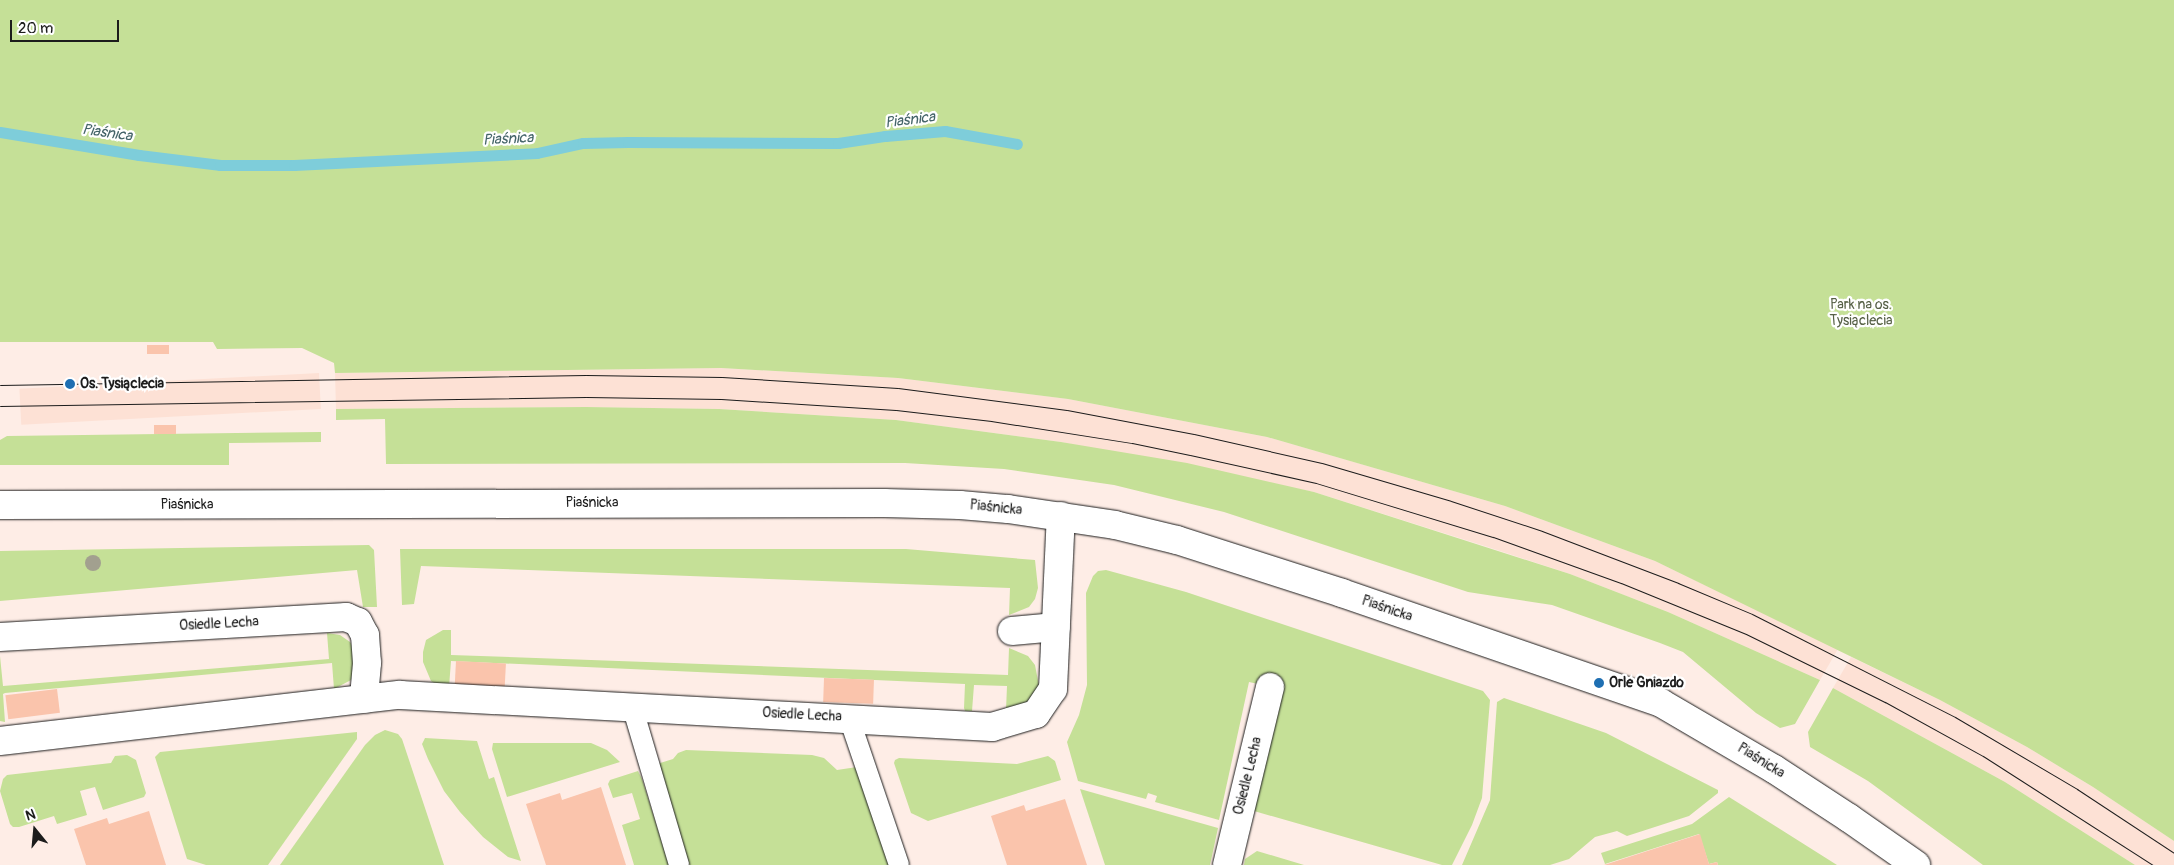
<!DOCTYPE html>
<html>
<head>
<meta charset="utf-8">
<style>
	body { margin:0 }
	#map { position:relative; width:2174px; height:865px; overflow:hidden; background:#feede6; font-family:Pangolin,sans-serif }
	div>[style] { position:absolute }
	.built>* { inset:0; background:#fde1d5; transform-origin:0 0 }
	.green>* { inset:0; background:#c5e097 }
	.stream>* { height:11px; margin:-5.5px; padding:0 5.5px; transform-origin:5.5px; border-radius:5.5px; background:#7ecdda }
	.building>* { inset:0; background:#fac4ac; transform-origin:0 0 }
	.roads { filter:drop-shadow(0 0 1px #1c1c1c) drop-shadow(0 0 1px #1c1c1c) }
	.lane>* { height:20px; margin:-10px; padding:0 10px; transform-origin:10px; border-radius:10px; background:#fff }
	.street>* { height:28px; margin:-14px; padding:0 14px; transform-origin:14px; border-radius:14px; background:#fff }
	.tram>* { height:1px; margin:-0.5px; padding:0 0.5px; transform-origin:0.5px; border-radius:0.5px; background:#1c1c1c }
	.trees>* { width:16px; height:16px; margin:-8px; border-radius:50%; background:#a2a08f }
	.dots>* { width:14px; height:14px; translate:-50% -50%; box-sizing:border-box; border:2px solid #fff; border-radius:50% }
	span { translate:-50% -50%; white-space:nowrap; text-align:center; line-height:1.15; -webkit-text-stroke:4.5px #fff; paint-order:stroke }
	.park-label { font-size:14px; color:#576147 }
	.poi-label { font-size:14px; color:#1c1c1c; font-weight:700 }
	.left { translate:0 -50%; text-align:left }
	.street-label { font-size:14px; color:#1c1c1c }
	.water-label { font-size:15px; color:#436368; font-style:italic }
	.north { position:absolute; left:10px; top:805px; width:50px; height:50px; -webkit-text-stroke:4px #fff; paint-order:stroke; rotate:343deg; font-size:14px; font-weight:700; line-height:20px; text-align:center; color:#1c1c1c }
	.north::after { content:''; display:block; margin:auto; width:18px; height:22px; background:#1c1c1c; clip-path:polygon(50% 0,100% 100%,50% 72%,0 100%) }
	.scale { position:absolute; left:10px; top:20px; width:109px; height:22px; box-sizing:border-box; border:2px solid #1c1c1c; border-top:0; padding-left:6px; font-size:15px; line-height:18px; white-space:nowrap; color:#1c1c1c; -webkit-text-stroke:4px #fff; paint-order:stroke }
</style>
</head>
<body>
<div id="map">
	<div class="built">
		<div style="clip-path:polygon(721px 368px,898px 378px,1068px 399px,1267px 437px,1505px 506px,1655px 561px,1838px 649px,1820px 680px,1668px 612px,1570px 574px,1488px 547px,1314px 492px,1061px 442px,896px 420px,719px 409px,586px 407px,336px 409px,335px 373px)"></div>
		<div style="left:319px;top:373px;width:36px;height:300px;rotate:87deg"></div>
		<div style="clip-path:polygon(1851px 657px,1940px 700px,2027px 747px,2093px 787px,2174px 841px,2174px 865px,2135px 865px,2005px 782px,1833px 688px)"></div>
	</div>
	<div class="green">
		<div style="clip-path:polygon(0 0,2174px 0,2174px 841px,2093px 787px,2027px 747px,1940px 700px,1655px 561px,1505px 506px,1267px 437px,1068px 399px,898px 378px,721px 368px,335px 373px,334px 363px,302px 348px,217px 349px,213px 342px,0 342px)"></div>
		<div style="clip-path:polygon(586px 407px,719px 409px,896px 420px,1061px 442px,1187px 463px,1314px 492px,1570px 574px,1668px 612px,1820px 680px,1795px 724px,1780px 728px,1756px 713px,1683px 652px,1660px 643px,1552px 605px,1468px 592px,1224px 512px,1114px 485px,1004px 469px,905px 463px,386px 464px,385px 419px,336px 420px,336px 409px)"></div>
		<div style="clip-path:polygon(321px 432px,321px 442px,229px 443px,229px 465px,0 465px,0 440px,7px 436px)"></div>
		<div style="clip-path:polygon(369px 545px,374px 550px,377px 607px,363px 607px,357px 570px,0 601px,0 551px)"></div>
		<div style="clip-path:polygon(400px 549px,906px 549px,1035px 560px,1038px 588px,1035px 599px,1029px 607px,1009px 615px,1010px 588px,421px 566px,414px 604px,402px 605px)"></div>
		<div style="clip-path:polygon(1106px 570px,1186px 592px,1483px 691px,1490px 700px,1482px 798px,1472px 825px,1452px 865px,1442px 865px,1254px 811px,1281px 689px,1249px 682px,1219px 820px,1155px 802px,1157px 796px,1148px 793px,1146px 799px,1078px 781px,1067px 742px,1079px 715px,1087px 685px,1086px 593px,1093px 576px,1098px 571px)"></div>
		<div style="clip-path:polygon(443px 630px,451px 630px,451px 655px,1008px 675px,1009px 648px,1028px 656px,1035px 665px,1039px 686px,1029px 705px,1006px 710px,1007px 686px,974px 685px,972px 711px,965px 711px,964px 708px,965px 684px,451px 661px,449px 687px,439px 686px,431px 681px,423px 662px,423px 652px,426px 640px)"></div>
		<div style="clip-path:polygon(327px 633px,340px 635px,350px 642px,356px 651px,356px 671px,351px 680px,334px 689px,332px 663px,5px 693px,3px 694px,5px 722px,0 721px,0 656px,3px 686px,329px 659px)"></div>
		<div style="clip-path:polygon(1833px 688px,2005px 782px,2135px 865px,1983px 865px,1868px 781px,1810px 747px,1808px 732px)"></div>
		<div style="clip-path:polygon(1504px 698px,1606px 733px,1718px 790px,1718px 793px,1689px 816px,1627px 836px,1617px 831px,1595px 837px,1569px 859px,1550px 865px,1462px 865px,1490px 800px,1497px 702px)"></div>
		<div style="clip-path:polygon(385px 730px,398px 734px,402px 739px,444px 865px,280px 865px,365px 745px,375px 735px)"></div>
		<div style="clip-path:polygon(357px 732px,357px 739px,268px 865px,206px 865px,187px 859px,155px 757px,160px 752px)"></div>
		<div style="clip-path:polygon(425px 738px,477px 741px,489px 779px,494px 777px,521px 861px,508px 857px,483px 837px,460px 812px,444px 791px,428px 759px,422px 744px)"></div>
		<div style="clip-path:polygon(493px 743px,591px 743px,607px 750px,620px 762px,507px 797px,492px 749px)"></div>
		<div style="clip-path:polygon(686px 750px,812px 755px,824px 758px,837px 770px,857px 767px,889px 865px,689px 865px,657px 764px,673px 759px,678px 753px)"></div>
		<div style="clip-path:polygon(127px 755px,136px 760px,146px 793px,144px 797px,103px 810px,95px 787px,80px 791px,87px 815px,57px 824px,54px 816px,19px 827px,13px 827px,10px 824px,0 791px,3px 779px,7px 775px,111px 763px,115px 756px)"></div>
		<div style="clip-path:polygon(1048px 756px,1055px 761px,1061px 780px,928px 821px,911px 813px,894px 763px,895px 760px,899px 758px,1017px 764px)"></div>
		<div style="clip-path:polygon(638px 771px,642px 779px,669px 865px,634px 865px,622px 825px,640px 819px,632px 793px,613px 798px,608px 784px,610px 780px)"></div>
		<div style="clip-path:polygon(1080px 789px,1218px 828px,1210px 865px,1105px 865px)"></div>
		<div style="clip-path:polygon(1729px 797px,1837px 865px,1718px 865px,1717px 862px,1709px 864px,1699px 834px,1605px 864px,1601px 853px,1692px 824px)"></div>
		<div style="clip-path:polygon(1257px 851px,1304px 865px,1244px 865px,1245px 859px)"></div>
	</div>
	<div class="stream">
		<div style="left:0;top:132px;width:141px;rotate:9.4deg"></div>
		<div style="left:139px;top:155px;width:82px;rotate:7deg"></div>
		<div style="left:220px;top:165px;width:74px"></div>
		<div style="left:294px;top:165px;width:243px;rotate:-2.8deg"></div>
		<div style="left:537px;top:153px;width:47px;rotate:-12.3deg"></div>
		<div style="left:583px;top:143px;width:45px;rotate:-1.3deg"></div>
		<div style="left:628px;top:142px;width:210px;rotate:0.3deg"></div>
		<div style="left:838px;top:143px;width:48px;rotate:-8.5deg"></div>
		<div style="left:885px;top:136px;width:60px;rotate:-4.8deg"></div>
		<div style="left:945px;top:131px;width:73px;rotate:10.2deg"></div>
	</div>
	<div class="building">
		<div style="left:147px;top:345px;width:22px;height:9px"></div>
		<div style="left:154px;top:425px;width:22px;height:9px"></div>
		<div style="left:456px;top:661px;width:50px;height:24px;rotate:3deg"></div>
		<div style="left:824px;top:678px;width:50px;height:24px;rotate:2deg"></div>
		<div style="left:57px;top:689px;width:24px;height:52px;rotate:83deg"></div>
		<div style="clip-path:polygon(601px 787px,626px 865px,546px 865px,526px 804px,560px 793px,562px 800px)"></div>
		<div style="clip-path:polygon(1065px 799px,1087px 865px,1007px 865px,991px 816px,1024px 805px,1026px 811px)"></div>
		<div style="clip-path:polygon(149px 811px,166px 865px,86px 865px,74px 829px,107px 818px,109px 824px)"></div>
		<div style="clip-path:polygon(1700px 834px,1709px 864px,1717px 862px,1718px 865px,1604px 865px)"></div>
	</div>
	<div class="roads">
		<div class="lane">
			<div style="left:632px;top:706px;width:166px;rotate:73.5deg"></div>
			<div style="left:849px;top:718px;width:155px;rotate:71.2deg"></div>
		</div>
		<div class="street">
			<div style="left:0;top:505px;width:884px;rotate:-0.13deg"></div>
			<div style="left:884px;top:503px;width:76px;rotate:1.5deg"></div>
			<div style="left:960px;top:505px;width:48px;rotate:4.8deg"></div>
			<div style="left:1008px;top:509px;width:108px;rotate:8.5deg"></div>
			<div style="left:1115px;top:525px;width:64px;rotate:13.6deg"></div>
			<div style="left:1177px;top:540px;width:173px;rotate:17.8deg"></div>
			<div style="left:1342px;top:593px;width:337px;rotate:19deg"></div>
			<div style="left:1661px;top:703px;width:131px;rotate:30.3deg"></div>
			<div style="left:1774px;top:769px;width:90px;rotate:33.2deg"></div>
			<div style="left:1849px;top:818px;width:82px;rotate:35deg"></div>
			<div style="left:1012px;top:631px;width:44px;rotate:-5.2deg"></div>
			<div style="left:0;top:637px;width:347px;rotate:-3.3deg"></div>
			<div style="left:346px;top:617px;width:13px;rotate:23deg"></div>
			<div style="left:358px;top:622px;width:15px;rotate:62deg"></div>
			<div style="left:365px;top:635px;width:28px;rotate:86deg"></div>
			<div style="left:367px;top:663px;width:36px;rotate:95deg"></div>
			<div style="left:0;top:741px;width:403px;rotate:-6.6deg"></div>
			<div style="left:400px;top:695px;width:593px;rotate:3.09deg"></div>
			<div style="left:992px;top:727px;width:46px;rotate:-16.5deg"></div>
			<div style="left:1036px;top:714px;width:30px;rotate:-56deg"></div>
			<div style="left:1053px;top:689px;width:173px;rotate:-87.4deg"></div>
			<div style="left:1227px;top:865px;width:183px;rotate:-76.4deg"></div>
		</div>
	</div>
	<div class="tram">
		<div style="left:0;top:385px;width:586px;rotate:-0.98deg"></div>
		<div style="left:586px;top:375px;width:136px;rotate:0.8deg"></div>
		<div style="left:722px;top:377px;width:176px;rotate:3.6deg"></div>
		<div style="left:898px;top:388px;width:170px;rotate:7.4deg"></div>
		<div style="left:1067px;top:410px;width:129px;rotate:10.7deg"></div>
		<div style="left:1194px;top:434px;width:131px;rotate:12.8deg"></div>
		<div style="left:1322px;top:463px;width:134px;rotate:16.4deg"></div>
		<div style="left:1451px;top:501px;width:96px;rotate:18.2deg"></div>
		<div style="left:1542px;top:531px;width:146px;rotate:20.9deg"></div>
		<div style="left:1678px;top:583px;width:80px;rotate:22.7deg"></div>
		<div style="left:1752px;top:614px;width:228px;rotate:26.9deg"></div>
		<div style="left:1955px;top:717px;width:142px;rotate:30.5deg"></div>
		<div style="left:2077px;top:789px;width:116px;rotate:33.4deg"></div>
		<div style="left:0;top:406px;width:586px;rotate:-0.88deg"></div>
		<div style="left:586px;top:397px;width:135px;rotate:0.8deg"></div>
		<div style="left:721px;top:399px;width:175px;rotate:3.6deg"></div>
		<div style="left:896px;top:410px;width:96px;rotate:6.6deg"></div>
		<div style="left:991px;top:421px;width:143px;rotate:8.9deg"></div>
		<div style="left:1132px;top:443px;width:59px;rotate:11.7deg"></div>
		<div style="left:1190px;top:455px;width:129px;rotate:12.5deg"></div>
		<div style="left:1316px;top:483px;width:185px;rotate:17deg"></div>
		<div style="left:1493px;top:537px;width:136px;rotate:19.8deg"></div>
		<div style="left:1621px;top:583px;width:135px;rotate:22.2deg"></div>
		<div style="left:1746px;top:634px;width:155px;rotate:26.1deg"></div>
		<div style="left:1885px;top:702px;width:112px;rotate:28.9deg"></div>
		<div style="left:1983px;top:756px;width:202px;rotate:32.7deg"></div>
	</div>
	<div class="trees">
		<div style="left:93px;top:563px"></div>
	</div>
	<div class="dots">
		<div style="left:70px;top:384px;background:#1f6fb2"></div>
		<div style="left:1599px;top:683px;background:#1f6fb2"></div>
	</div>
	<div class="park-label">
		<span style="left:1861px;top:313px">Park na os.<br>Tysiąclecia</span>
	</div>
	<div class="poi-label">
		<span class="left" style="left:80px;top:384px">Os. Tysiąclecia</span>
		<span class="left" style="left:1609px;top:683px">Orle Gniazdo</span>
	</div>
	<div class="street-label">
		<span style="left:592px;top:503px">Piaśnicka</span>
		<span style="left:187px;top:505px">Piaśnicka</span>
		<span style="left:996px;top:508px;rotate:6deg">Piaśnicka</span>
		<span style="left:1387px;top:609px;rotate:19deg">Piaśnicka</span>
		<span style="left:219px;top:624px;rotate:-3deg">Osiedle Lecha</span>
		<span style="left:802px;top:715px;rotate:3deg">Osiedle Lecha</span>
		<span style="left:1761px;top:761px;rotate:32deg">Piaśnicka</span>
		<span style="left:1248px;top:776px;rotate:-76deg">Osiedle Lecha</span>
	</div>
	<div class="water-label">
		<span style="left:910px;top:120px;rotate:-7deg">Piaśnica</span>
		<span style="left:107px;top:133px;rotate:8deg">Piaśnica</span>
		<span style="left:508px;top:139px;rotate:-3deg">Piaśnica</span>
	</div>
	<div class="north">N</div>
	<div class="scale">20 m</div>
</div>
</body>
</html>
